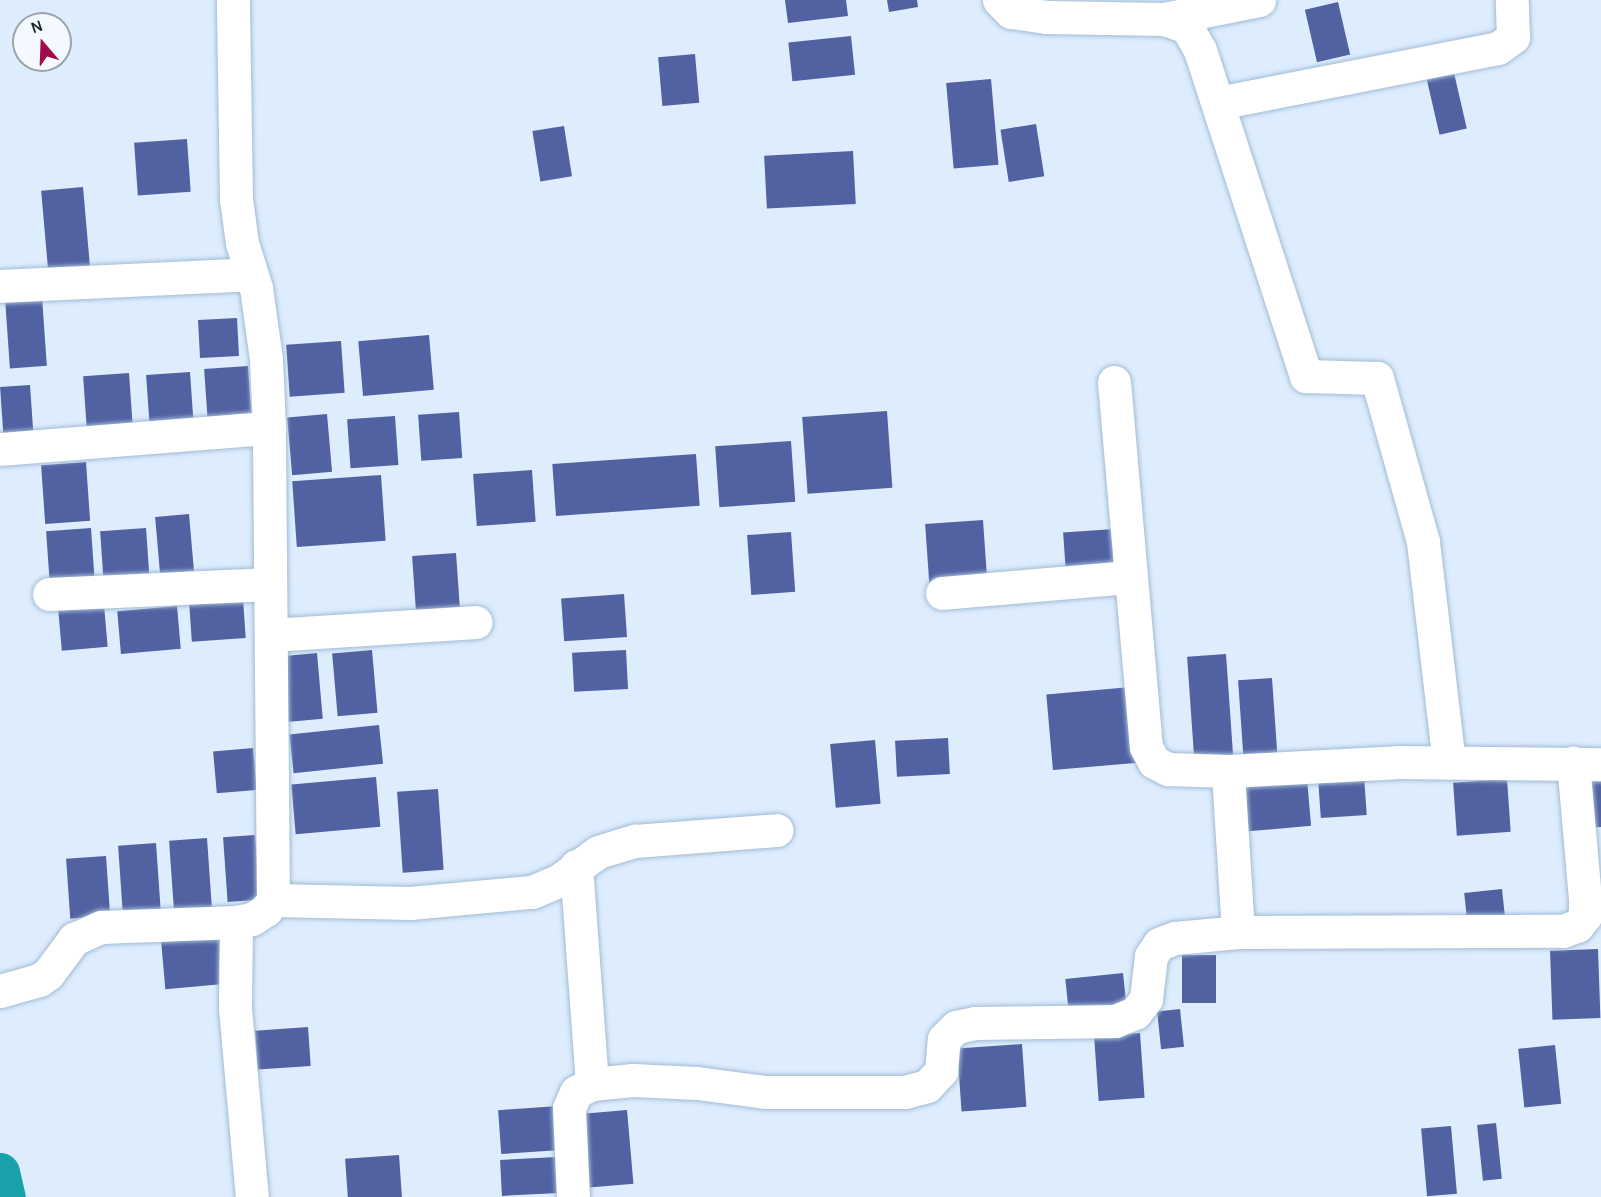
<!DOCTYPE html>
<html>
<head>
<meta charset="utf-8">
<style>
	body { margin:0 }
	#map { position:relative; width:1601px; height:1197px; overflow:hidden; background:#ddedfe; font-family:Karla,sans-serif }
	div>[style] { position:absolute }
	.canal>* { height:39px; margin:-19.5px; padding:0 19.5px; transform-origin:19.5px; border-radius:19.5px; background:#1aa2ac }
	.building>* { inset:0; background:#5161a2; transform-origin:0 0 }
	.roads { filter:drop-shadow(0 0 2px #a2bbd5) drop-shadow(0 0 2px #a2bbd5) }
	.minor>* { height:33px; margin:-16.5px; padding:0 16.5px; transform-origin:16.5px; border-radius:16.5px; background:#fff }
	span { translate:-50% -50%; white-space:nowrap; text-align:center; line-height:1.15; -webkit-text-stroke:6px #f4f9ff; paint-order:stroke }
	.north { position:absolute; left:12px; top:12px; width:60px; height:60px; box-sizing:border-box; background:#f4f9ff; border:2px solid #9ca3ab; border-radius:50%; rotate:341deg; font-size:16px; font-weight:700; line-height:24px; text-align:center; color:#19232c }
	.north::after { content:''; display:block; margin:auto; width:21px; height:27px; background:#a20a4b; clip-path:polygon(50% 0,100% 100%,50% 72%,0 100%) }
</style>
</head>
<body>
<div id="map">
	<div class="canal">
		<div style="left:0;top:1172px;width:26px;rotate:77deg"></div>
	</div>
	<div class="building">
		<div style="clip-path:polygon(785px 0,846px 0,848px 16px,788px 23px)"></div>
		<div style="clip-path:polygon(887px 0,917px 0,918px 7px,889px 12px)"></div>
		<div style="left:1338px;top:2px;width:54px;height:34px;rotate:77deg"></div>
		<div style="left:851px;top:36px;width:39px;height:63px;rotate:84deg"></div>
		<div style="left:695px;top:54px;width:49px;height:37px;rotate:85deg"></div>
		<div style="left:1454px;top:73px;width:57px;height:28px;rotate:77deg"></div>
		<div style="left:991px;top:79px;width:86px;height:45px;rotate:85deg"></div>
		<div style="left:1036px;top:124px;width:53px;height:36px;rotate:81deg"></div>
		<div style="left:564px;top:126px;width:51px;height:32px;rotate:81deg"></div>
		<div style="left:187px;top:139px;width:53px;height:53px;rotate:86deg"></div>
		<div style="left:853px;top:151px;width:53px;height:89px;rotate:87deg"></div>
		<div style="left:83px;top:187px;width:87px;height:42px;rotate:85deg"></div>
		<div style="left:42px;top:297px;width:69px;height:37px;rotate:86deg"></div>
		<div style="left:237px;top:318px;width:38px;height:39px;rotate:87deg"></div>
		<div style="left:429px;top:335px;width:55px;height:71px;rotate:85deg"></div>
		<div style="left:341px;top:341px;width:52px;height:55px;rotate:86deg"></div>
		<div style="left:248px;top:366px;width:54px;height:44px;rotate:86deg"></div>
		<div style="left:190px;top:372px;width:53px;height:44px;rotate:86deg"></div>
		<div style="left:129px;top:373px;width:57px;height:46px;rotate:86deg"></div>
		<div style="left:30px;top:385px;width:51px;height:30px;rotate:86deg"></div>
		<div style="left:887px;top:411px;width:77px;height:85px;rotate:86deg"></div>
		<div style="left:459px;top:412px;width:46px;height:41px;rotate:86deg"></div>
		<div style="left:327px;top:414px;width:58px;height:40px;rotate:85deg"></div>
		<div style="left:395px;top:416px;width:49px;height:48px;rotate:86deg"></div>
		<div style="left:791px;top:441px;width:61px;height:76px;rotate:86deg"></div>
		<div style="left:696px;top:454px;width:52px;height:144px;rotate:86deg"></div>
		<div style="left:86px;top:462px;width:59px;height:45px;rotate:86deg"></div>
		<div style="left:532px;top:470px;width:52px;height:59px;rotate:86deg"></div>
		<div style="left:381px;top:475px;width:66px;height:89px;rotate:86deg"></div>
		<div style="left:189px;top:514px;width:57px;height:34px;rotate:85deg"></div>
		<div style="left:983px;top:520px;width:59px;height:58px;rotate:86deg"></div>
		<div style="left:91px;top:528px;width:48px;height:45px;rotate:86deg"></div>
		<div style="left:146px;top:528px;width:54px;height:46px;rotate:86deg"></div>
		<div style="left:1114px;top:529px;width:42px;height:51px;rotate:86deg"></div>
		<div style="left:791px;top:532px;width:60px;height:44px;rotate:86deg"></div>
		<div style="left:456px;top:553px;width:57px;height:44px;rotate:86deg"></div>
		<div style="left:624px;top:594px;width:43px;height:63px;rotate:86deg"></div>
		<div style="left:243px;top:599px;width:39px;height:54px;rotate:86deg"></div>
		<div style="left:104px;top:605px;width:42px;height:46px;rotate:85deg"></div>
		<div style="left:177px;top:606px;width:43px;height:60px;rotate:85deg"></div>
		<div style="left:372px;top:650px;width:63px;height:40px;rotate:85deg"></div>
		<div style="left:626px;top:650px;width:39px;height:54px;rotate:87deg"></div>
		<div style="left:317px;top:653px;width:66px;height:36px;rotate:85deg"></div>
		<div style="left:1226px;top:654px;width:110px;height:39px;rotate:86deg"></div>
		<div style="left:1272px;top:678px;width:83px;height:34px;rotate:86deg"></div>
		<div style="left:1131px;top:687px;width:76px;height:85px;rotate:85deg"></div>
		<div style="left:379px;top:725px;width:39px;height:90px;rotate:84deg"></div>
		<div style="left:948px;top:738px;width:36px;height:53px;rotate:87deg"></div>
		<div style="left:875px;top:740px;width:64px;height:45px;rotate:85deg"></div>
		<div style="left:253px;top:748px;width:42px;height:40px;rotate:85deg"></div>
		<div style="clip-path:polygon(1601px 775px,1601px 827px,1585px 828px,1580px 777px)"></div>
		<div style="left:1364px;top:776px;width:39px;height:46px;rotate:86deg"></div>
		<div style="left:376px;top:777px;width:50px;height:85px;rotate:85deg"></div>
		<div style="left:1307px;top:779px;width:47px;height:66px;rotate:85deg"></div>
		<div style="left:1507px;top:779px;width:53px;height:54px;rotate:86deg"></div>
		<div style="left:438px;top:789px;width:81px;height:41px;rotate:86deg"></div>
		<div style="left:255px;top:835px;width:65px;height:32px;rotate:86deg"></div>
		<div style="left:207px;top:838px;width:70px;height:38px;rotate:86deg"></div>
		<div style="left:156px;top:843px;width:71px;height:38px;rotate:86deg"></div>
		<div style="left:106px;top:856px;width:60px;height:40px;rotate:86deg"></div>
		<div style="left:1502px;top:889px;width:30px;height:38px;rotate:84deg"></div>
		<div style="left:222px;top:937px;width:47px;height:61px;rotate:85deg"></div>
		<div style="left:1598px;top:949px;width:69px;height:48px;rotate:88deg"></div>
		<div style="left:1182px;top:955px;width:34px;height:48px"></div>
		<div style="left:1123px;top:973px;width:37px;height:58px;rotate:84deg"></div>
		<div style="left:1180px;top:1009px;width:38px;height:23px;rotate:84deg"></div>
		<div style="left:308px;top:1027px;width:39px;height:53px;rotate:86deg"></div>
		<div style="left:1140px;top:1033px;width:65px;height:46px;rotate:86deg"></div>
		<div style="left:1022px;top:1044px;width:63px;height:65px;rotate:86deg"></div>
		<div style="left:1555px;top:1045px;width:59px;height:37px;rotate:84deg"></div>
		<div style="left:558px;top:1106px;width:44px;height:60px;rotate:86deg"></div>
		<div style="left:627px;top:1110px;width:74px;height:50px;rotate:85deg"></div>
		<div style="left:1496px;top:1123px;width:56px;height:19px;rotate:84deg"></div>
		<div style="left:1451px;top:1126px;width:68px;height:30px;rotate:85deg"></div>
		<div style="left:399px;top:1155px;width:42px;height:54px;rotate:86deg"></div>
		<div style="left:557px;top:1157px;width:36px;height:57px;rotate:87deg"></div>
	</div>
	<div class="roads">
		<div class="minor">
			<div style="left:999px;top:0;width:17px;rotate:45deg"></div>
			<div style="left:1011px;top:12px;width:35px;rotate:8deg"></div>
			<div style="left:1046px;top:17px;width:118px;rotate:1deg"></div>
			<div style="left:1164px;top:19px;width:24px;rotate:19deg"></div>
			<div style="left:1187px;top:27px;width:26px;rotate:61deg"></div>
			<div style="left:1200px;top:50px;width:343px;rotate:72deg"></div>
			<div style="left:1306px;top:376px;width:71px;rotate:1.6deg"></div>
			<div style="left:1377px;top:378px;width:170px;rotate:74.3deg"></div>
			<div style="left:1423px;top:542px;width:222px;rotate:83.3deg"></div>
			<div style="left:1164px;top:19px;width:97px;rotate:-11.3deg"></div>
			<div style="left:1218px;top:103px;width:285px;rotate:-11.1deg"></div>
			<div style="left:1498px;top:48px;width:19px;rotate:-36deg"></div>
			<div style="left:1513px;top:37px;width:37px;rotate:-92deg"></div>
			<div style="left:0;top:286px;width:251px;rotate:-2.7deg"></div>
			<div style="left:1114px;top:382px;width:366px;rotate:85deg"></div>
			<div style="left:1146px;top:747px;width:17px;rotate:62deg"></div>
			<div style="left:1154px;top:762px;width:16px;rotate:27deg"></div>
			<div style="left:1168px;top:769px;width:60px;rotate:1.9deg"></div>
			<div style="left:0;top:449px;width:270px;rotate:-4.5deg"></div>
			<div style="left:942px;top:593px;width:189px;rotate:-4.9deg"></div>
			<div style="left:49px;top:594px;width:221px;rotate:-2.6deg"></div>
			<div style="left:271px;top:635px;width:205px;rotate:-3.6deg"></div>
			<div style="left:576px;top:866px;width:219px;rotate:85.8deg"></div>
			<div style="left:273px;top:900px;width:137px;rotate:1.3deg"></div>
			<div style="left:410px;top:903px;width:122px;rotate:-5.2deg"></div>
			<div style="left:532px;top:892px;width:28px;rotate:-23deg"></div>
			<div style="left:558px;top:881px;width:49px;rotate:-35.9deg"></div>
			<div style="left:598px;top:852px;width:39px;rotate:-17deg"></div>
			<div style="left:635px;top:841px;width:142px;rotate:-4.4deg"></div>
			<div style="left:236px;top:922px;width:86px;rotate:90.7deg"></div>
			<div style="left:235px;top:1008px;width:190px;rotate:84.9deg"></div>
			<div style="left:1238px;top:932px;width:325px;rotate:-0.2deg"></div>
			<div style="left:1563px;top:931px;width:15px;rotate:-20deg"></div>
			<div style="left:1577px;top:926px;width:13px;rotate:-51deg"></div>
			<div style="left:1585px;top:916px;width:17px;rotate:-90deg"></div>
			<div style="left:1585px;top:899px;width:137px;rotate:-95deg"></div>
			<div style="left:0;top:991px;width:41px;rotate:-15.8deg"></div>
			<div style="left:39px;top:980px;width:11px;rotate:-34deg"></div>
			<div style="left:48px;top:974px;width:44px;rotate:-53.4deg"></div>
			<div style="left:74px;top:939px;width:30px;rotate:-24deg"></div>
			<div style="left:101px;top:927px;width:135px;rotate:-2.1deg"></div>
			<div style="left:236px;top:922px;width:16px;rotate:-11deg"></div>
			<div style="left:252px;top:919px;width:17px;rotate:-33deg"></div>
			<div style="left:266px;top:910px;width:12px;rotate:-55deg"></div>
			<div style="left:273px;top:900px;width:472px;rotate:-90.5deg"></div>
			<div style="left:269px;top:428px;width:69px;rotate:-92.5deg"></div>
			<div style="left:266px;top:359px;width:72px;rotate:-98deg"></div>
			<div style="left:256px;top:288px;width:47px;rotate:-107.3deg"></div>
			<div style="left:242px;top:243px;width:44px;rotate:-97.8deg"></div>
			<div style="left:236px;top:199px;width:199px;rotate:-90.9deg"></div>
			<div style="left:573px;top:1197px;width:89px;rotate:-92.6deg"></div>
			<div style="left:569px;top:1108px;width:17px;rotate:-66deg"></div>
			<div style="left:576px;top:1092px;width:18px;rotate:-27deg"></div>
			<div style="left:592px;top:1084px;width:41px;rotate:-5.6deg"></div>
			<div style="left:633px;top:1080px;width:64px;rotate:2.7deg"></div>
			<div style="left:697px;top:1083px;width:69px;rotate:7.5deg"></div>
			<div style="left:765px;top:1092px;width:140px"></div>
			<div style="left:905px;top:1092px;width:23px;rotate:-15deg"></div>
			<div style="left:927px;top:1086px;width:21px;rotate:-47deg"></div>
			<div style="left:941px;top:1071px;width:32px;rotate:-85deg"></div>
			<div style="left:944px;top:1039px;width:17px;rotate:-45deg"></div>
			<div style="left:956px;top:1027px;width:19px;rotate:-12deg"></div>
			<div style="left:975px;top:1023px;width:140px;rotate:-0.8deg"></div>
			<div style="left:1115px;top:1021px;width:22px;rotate:-22deg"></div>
			<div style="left:1135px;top:1013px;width:18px;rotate:-52deg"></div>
			<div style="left:1146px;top:999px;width:43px;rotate:-83.4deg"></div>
			<div style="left:1151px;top:956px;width:14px;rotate:-56deg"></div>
			<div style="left:1159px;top:944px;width:17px;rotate:-21deg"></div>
			<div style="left:1175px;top:938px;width:63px;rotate:-5.4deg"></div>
			<div style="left:1238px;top:932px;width:161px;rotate:-93.6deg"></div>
			<div style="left:1228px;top:771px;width:169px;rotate:-3deg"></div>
			<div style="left:1397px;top:762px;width:204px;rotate:0.6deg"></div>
		</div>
	</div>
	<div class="north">N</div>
</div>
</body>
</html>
